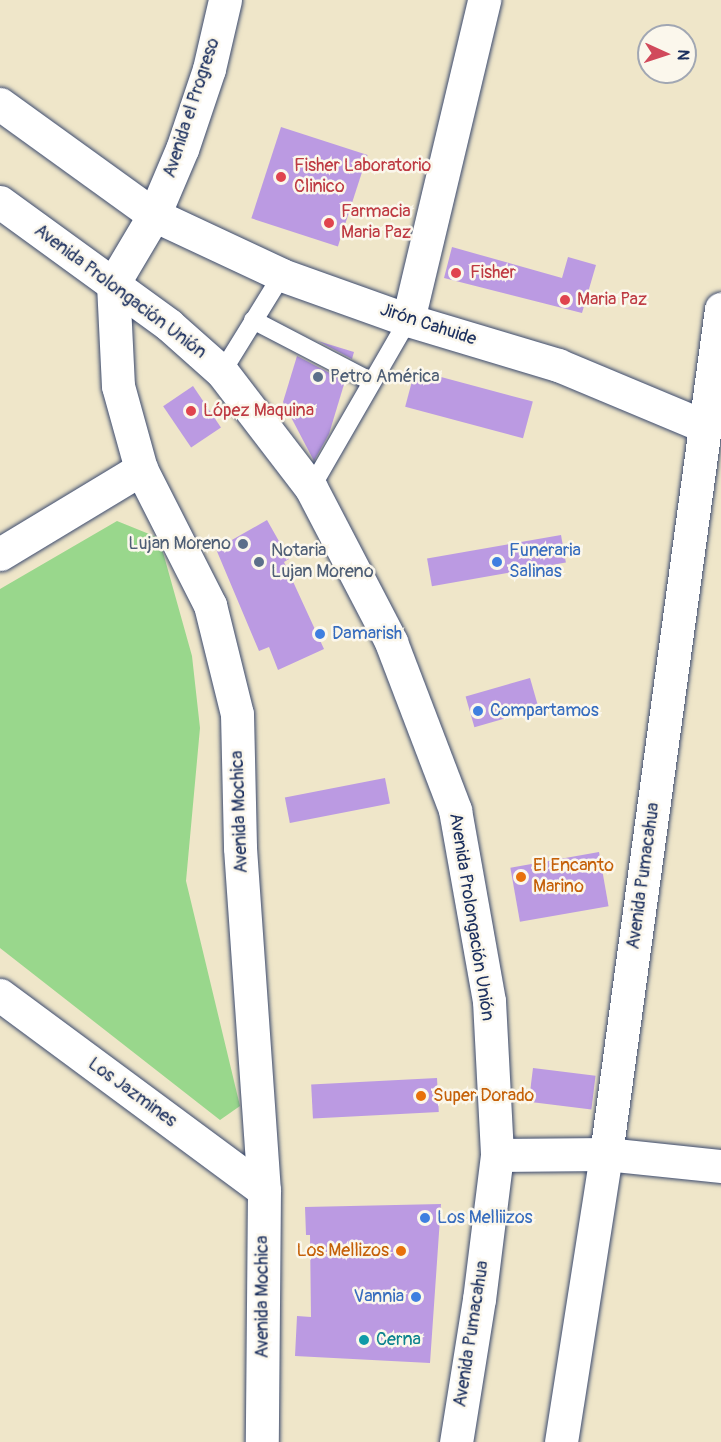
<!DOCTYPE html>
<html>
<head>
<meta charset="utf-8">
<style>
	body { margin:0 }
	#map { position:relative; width:721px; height:1442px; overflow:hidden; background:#efe6c9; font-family:Pangolin,sans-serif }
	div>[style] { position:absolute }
	.green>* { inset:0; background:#99d78c }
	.building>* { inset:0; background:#bb9ae2; transform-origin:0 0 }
	.roads { filter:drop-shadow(0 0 2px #3b4a6e) drop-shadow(0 0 2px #3b4a6e) }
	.service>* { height:18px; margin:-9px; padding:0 9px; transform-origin:9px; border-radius:9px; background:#fff }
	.minor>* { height:33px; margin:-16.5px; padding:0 16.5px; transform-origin:16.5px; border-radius:16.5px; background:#fff }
	.primary>* { height:33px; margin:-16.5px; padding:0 16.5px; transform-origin:16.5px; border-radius:16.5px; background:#fff }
	.dots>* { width:16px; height:16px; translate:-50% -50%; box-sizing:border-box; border:3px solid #fbf7ec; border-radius:50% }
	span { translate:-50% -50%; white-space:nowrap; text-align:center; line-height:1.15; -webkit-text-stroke:5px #fbf7ec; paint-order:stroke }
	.street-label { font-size:18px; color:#1b2f5e }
	.health-label { font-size:18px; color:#be3a42 }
	.left { translate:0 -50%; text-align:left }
	.service-label { font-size:18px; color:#4e5e75 }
	.right { translate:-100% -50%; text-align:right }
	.shop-label { font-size:18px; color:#366cbe }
	.food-label { font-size:18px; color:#c56008 }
	.culture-label { font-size:18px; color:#0d838f }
	.north { position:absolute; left:637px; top:24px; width:60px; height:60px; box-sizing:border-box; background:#fbf7ec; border:2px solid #a1a7b3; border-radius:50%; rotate:93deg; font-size:16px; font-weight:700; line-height:24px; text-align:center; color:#1b2f5e }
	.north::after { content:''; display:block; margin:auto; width:21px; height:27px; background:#d1495b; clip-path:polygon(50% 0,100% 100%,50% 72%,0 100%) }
</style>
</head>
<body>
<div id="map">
	<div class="green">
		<div style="clip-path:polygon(117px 521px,159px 538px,192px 656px,200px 728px,186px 881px,240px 1106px,220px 1120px,0 948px,0 589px)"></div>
	</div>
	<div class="building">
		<div style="left:281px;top:127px;width:91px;height:96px;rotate:18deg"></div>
		<div style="clip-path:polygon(452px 247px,562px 278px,568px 257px,596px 265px,582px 313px,444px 278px)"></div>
		<div style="clip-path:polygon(318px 341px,354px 352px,352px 359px)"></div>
		<div style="clip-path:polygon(297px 356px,345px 381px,329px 434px,314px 461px,283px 402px)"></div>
		<div style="left:415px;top:370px;width:122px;height:38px;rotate:15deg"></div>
		<div style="left:193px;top:386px;width:50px;height:36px;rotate:56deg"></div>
		<div style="clip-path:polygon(267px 520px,289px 559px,284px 562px,324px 649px,278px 670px,269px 647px,259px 651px,216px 549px)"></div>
		<div style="left:561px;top:535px;width:28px;height:136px;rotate:80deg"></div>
		<div style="left:530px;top:678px;width:32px;height:67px;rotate:74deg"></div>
		<div style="left:385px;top:778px;width:26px;height:102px;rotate:79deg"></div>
		<div style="left:599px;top:852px;width:55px;height:90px;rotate:80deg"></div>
		<div style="left:533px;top:1068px;width:63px;height:34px;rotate:7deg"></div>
		<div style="left:437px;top:1078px;width:34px;height:126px;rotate:87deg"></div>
		<div style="clip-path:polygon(441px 1204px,430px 1363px,295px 1356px,297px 1316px,311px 1317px,310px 1235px,306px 1235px,305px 1207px)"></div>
	</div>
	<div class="roads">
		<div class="service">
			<div style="left:253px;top:320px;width:134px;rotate:27.5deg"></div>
			<div style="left:222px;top:372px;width:114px;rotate:-58.3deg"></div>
			<div style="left:311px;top:488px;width:194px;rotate:-60deg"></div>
		</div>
		<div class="minor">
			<div style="left:225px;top:0;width:71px;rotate:103.1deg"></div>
			<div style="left:209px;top:69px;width:84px;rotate:108.6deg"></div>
			<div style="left:182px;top:149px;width:72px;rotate:113deg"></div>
			<div style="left:154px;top:215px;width:80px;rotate:120.7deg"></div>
			<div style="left:113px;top:284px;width:102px;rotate:87.2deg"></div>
			<div style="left:118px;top:386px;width:86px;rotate:74.5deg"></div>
			<div style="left:141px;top:469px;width:153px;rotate:63.1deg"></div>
			<div style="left:210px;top:605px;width:112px;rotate:76.1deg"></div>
			<div style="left:237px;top:714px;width:134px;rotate:88.7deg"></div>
			<div style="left:240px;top:848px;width:343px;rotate:86deg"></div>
			<div style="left:264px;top:1190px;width:252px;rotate:90.5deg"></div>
			<div style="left:408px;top:320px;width:329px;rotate:-76.6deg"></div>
			<div style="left:0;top:554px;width:165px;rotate:-31.1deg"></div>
			<div style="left:0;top:995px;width:328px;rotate:36.5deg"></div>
			<div style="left:497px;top:1155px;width:109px;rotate:-0.5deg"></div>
			<div style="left:606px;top:1154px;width:116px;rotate:6deg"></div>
		</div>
		<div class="primary">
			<div style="left:0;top:104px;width:190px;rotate:35.8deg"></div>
			<div style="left:154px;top:215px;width:141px;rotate:25.1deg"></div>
			<div style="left:282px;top:275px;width:134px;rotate:19.7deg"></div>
			<div style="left:408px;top:320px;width:157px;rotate:16.7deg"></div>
			<div style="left:558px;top:365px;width:160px;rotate:22.7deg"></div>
			<div style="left:0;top:202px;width:209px;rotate:36deg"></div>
			<div style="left:169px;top:325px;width:71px;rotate:41.6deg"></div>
			<div style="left:222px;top:372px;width:146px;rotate:52.5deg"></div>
			<div style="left:311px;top:488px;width:174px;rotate:62.5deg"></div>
			<div style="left:391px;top:642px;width:180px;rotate:69.1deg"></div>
			<div style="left:455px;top:810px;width:194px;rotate:79.9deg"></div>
			<div style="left:489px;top:1001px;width:154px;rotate:87deg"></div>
			<div style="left:497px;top:1155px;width:145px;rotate:97.1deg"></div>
			<div style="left:479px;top:1299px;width:145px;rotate:99.1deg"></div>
			<div style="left:561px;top:1442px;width:291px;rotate:-81.1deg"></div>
			<div style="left:606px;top:1154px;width:853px;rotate:-82.25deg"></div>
		</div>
	</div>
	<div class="dots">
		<div style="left:281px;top:177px;background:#e0444e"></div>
		<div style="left:329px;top:223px;background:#e0444e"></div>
		<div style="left:456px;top:273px;background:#e0444e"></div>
		<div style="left:565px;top:300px;background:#e0444e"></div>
		<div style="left:318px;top:377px;background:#5c6f8a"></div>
		<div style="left:191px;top:411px;background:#e0444e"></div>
		<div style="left:243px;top:544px;background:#5c6f8a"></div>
		<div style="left:259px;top:562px;background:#5c6f8a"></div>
		<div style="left:497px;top:562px;background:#3f7fe0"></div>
		<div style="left:320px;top:634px;background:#3f7fe0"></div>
		<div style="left:478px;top:711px;background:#3f7fe0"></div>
		<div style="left:521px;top:877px;background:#e8710a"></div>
		<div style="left:421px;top:1096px;background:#e8710a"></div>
		<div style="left:425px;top:1218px;background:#3f7fe0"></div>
		<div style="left:401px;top:1251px;background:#e8710a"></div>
		<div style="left:416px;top:1297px;background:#3f7fe0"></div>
		<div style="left:364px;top:1340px;background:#0f9aa8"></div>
	</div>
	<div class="street-label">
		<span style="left:192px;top:108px;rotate:-72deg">Avenida el Progreso</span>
		<span style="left:120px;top:292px;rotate:37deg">Avenida Prolongación Unión</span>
		<span style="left:428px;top:325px;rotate:18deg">Jirón Cahuide</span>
		<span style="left:240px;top:812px;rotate:-92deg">Avenida Mochica</span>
		<span style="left:644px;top:876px;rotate:-82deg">Avenida Pumacahua</span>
		<span style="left:471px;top:917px;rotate:81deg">Avenida Prolongación Unión</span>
		<span style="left:132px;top:1093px;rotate:36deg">Los Jazmines</span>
		<span style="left:263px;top:1297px;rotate:-90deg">Avenida Mochica</span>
		<span style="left:472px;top:1334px;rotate:-81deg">Avenida Pumacahua</span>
	</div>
	<div class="health-label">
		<span class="left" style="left:294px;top:177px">Fisher Laboratorio<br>Clinico</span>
		<span class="left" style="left:341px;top:223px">Farmacia<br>Maria Paz</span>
		<span class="left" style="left:470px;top:273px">Fisher</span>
		<span class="left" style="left:577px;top:300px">Maria Paz</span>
		<span class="left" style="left:203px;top:411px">López Maquina</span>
	</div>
	<div class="service-label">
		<span class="left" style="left:330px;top:377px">Petro América</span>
		<span class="right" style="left:231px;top:544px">Lujan Moreno</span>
		<span class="left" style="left:271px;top:562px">Notaria<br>Lujan Moreno</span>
	</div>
	<div class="shop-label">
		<span class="left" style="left:509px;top:562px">Funeraria<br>Salinas</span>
		<span class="left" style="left:332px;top:634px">Damarish</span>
		<span class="left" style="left:490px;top:711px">Compartamos</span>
		<span class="left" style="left:437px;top:1218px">Los Melliizos</span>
		<span class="right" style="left:404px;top:1297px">Vannia</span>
	</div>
	<div class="food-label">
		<span class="left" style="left:533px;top:877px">El Encanto<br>Marino</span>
		<span class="left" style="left:433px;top:1096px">Super Dorado</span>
		<span class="right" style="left:389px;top:1251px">Los Mellizos</span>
	</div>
	<div class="culture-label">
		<span class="left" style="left:376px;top:1340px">Cerna</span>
	</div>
	<div class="north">N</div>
</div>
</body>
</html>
